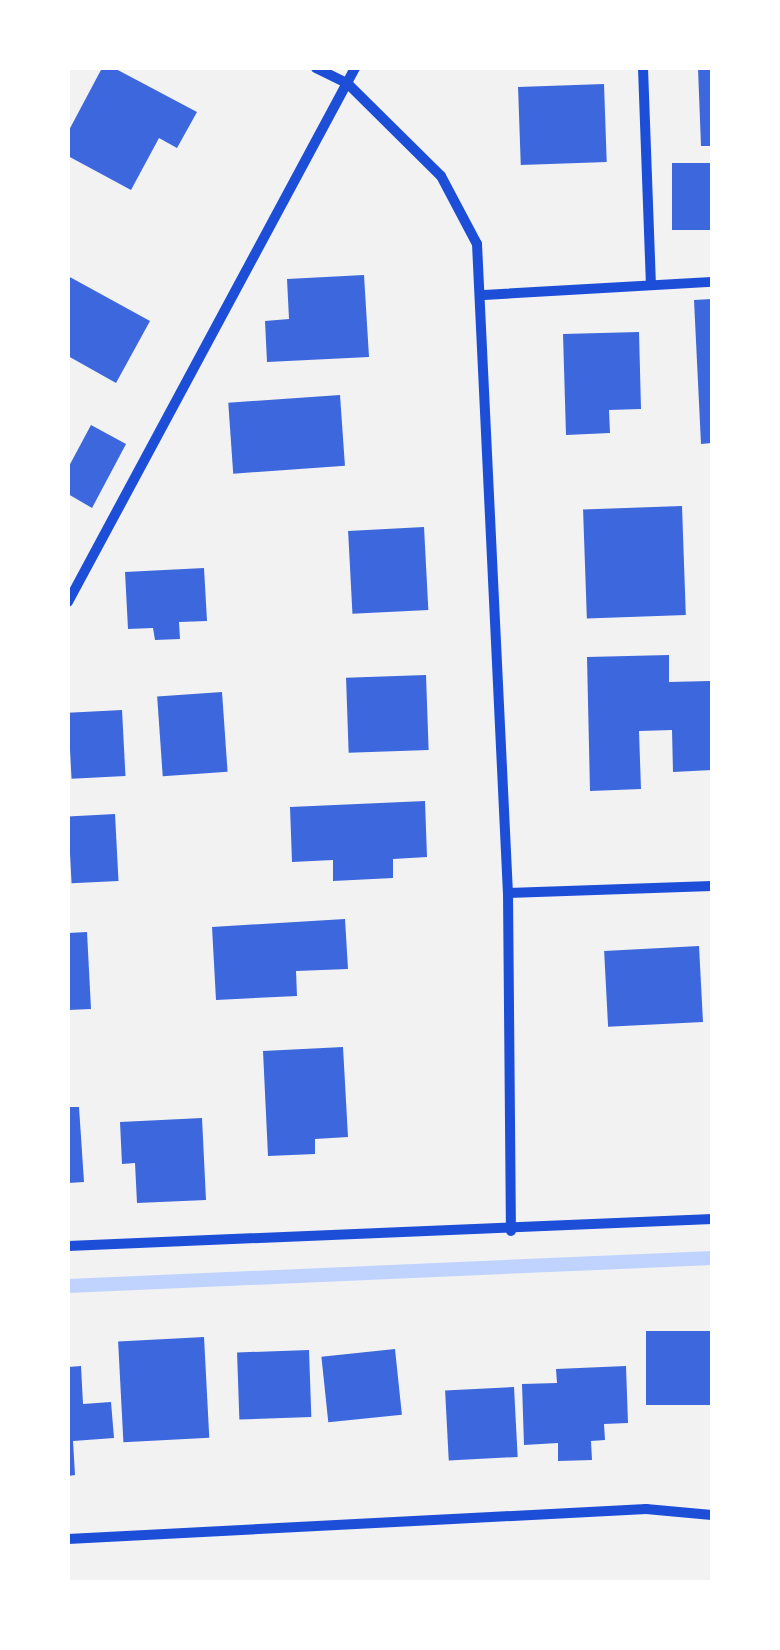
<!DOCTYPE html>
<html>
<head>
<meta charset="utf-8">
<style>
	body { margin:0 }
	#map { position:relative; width:780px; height:1650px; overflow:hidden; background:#f2f2f2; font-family:Rubik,sans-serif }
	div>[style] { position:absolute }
	.stream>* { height:14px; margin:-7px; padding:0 7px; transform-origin:7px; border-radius:7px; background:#bfd3fe }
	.building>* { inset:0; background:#3d67dc; transform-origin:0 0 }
	.minor>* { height:10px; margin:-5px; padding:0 5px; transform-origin:5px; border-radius:5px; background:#1d4ed8 }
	span { translate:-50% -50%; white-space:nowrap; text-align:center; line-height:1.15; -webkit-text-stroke:10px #fff; paint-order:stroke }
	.frame { position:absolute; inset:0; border:70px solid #fff; pointer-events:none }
</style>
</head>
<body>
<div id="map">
	<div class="stream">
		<div style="left:68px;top:1286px;width:645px;rotate:-2.49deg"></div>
	</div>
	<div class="building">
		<div style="clip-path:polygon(102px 68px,114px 68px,197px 112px,177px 148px,159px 138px,131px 190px,68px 156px,68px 132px)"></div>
		<div style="clip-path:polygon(698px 68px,712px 68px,712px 146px,701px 146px)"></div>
		<div style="left:604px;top:84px;width:78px;height:86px;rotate:88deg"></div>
		<div style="left:672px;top:163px;width:40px;height:67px"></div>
		<div style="clip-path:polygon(364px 275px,369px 357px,267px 362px,265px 321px,289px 319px,287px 279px)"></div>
		<div style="clip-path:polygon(68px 276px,150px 321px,116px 383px,68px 356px)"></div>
		<div style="clip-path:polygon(712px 299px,712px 443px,701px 444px,694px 300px)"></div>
		<div style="clip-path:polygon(639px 332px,641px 409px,609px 410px,610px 433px,566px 435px,563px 334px)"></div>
		<div style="left:340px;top:395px;width:71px;height:112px;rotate:86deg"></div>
		<div style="clip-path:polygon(91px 425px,126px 444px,92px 508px,68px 494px,68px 468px)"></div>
		<div style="left:682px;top:506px;width:109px;height:99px;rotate:88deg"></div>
		<div style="left:424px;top:527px;width:83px;height:76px;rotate:87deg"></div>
		<div style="clip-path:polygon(204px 568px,207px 621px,179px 622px,180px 639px,155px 640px,153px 628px,128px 629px,125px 572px)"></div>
		<div style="clip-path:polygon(669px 655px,669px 682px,710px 681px,712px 770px,673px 772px,672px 730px,639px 731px,641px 789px,590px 791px,587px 657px)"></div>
		<div style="left:426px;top:675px;width:75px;height:80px;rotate:88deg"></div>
		<div style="left:222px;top:692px;width:80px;height:65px;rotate:86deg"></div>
		<div style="left:122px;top:710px;width:66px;height:54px;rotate:87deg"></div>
		<div style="clip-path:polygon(425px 801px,427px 857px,393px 859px,393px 878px,333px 881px,333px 860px,292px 862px,290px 807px)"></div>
		<div style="left:115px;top:814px;width:67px;height:47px;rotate:87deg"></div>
		<div style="clip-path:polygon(345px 919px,348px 969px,296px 971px,297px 996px,216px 1000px,212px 927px)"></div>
		<div style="clip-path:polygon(87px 932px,91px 1009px,68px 1010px,68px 933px)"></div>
		<div style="left:699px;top:946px;width:76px;height:95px;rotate:87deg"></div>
		<div style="clip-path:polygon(343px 1047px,348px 1137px,315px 1139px,315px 1154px,268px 1156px,263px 1051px)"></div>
		<div style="clip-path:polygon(68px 1107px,79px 1107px,84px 1182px,68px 1183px)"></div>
		<div style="clip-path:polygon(202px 1118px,206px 1200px,137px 1203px,135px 1163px,122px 1164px,120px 1122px)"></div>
		<div style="left:712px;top:1331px;width:74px;height:66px;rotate:90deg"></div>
		<div style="left:204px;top:1337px;width:101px;height:86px;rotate:87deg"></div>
		<div style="left:395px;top:1349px;width:66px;height:74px;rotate:84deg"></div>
		<div style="left:309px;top:1350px;width:67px;height:72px;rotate:88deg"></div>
		<div style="clip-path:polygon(81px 1366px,83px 1404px,111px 1402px,114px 1438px,73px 1441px,75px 1475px,68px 1476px,68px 1367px)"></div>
		<div style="clip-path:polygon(626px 1366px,628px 1423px,604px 1424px,605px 1440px,591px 1441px,592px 1460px,558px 1461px,558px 1443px,524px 1445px,522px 1384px,557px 1383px,556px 1369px)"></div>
		<div style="left:514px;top:1387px;width:70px;height:69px;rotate:87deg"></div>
	</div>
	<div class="minor">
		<div style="left:316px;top:68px;width:34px;rotate:26deg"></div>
		<div style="left:347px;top:83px;width:132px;rotate:44.7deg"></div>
		<div style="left:441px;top:176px;width:77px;rotate:62.1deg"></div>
		<div style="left:477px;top:244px;width:650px;rotate:87.27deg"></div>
		<div style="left:508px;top:893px;width:338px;rotate:89.5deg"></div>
		<div style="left:643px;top:68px;width:217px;rotate:87.9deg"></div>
		<div style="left:484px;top:295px;width:228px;rotate:-3.3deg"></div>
		<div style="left:68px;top:602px;width:606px;rotate:-61.74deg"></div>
		<div style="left:508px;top:893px;width:204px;rotate:-2deg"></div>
		<div style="left:68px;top:1246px;width:645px;rotate:-2.4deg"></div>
		<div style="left:68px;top:1539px;width:579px;rotate:-2.97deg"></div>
		<div style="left:646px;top:1509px;width:66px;rotate:5.2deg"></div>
	</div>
	<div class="frame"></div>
</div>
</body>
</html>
